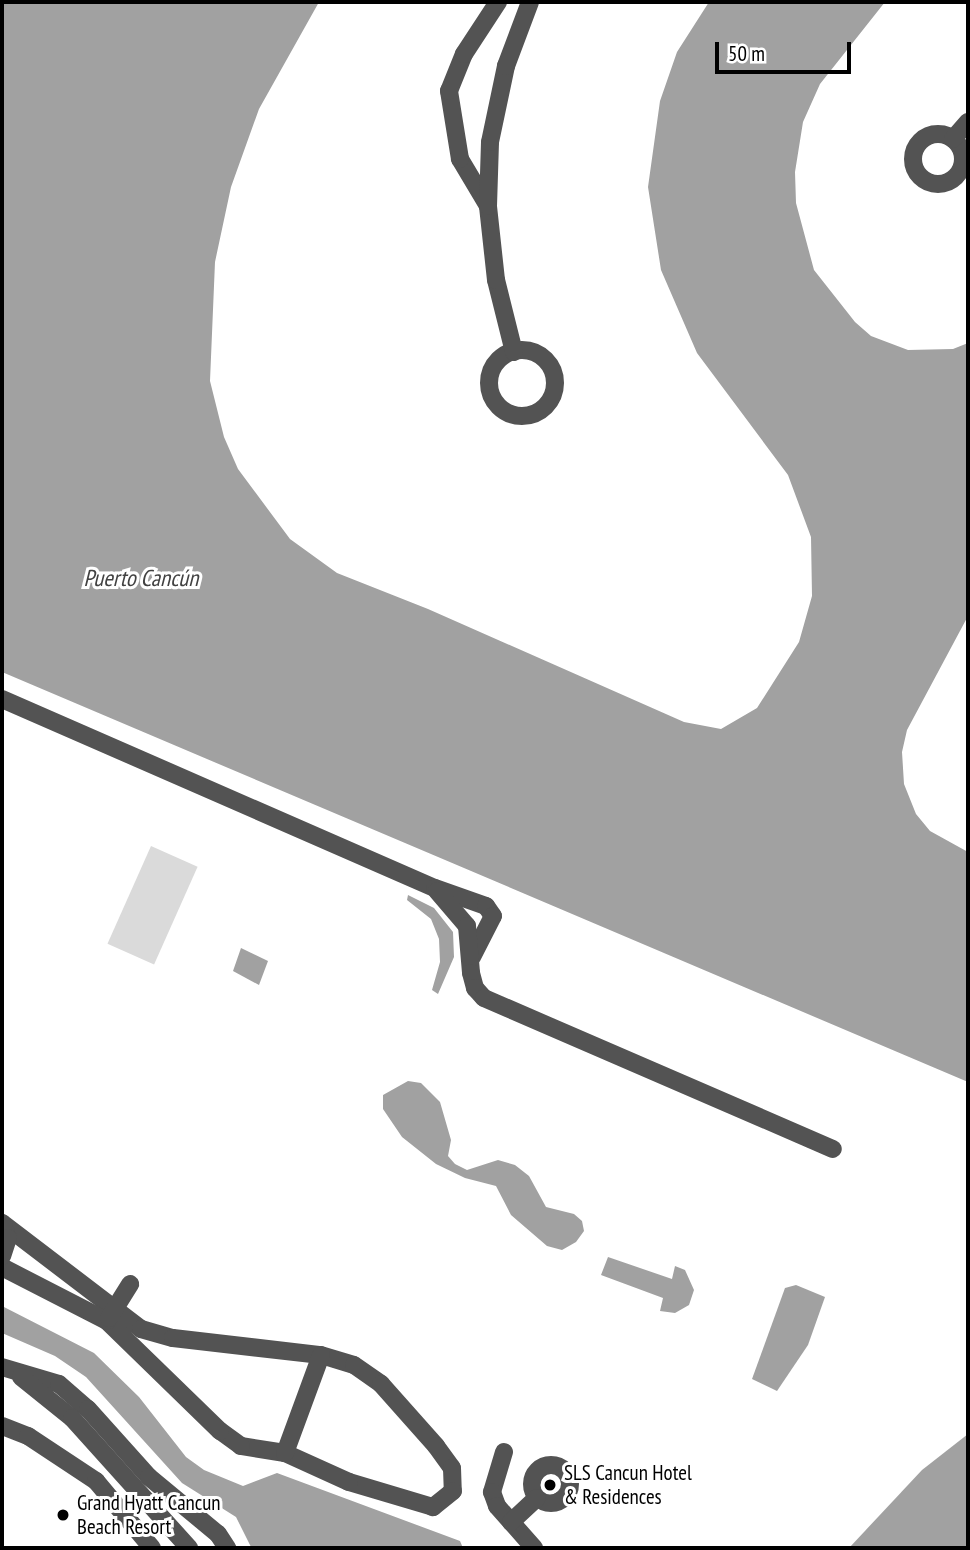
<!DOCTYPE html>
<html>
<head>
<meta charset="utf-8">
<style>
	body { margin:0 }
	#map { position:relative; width:970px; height:1550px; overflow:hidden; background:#fff; font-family:"PT Sans Narrow",sans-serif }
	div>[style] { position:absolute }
	.green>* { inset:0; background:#dadada; transform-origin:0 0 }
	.water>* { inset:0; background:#a1a1a1 }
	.minor>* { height:18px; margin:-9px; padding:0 9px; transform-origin:9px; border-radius:9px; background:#535353 }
	.minor>.ring { margin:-9px; padding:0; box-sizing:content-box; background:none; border:18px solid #535353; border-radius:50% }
	.dots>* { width:19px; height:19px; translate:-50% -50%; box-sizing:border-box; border:4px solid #fff; border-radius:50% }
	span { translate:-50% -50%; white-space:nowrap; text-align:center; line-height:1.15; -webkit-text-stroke:6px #fff; paint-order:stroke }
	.poi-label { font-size:21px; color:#000 }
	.left { translate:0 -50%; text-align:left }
	.water-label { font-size:23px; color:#424242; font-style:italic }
	.frame { position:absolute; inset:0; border:4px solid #000; pointer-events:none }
	.scale { position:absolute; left:715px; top:42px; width:136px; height:32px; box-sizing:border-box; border:4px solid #000; border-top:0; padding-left:9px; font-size:21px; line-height:24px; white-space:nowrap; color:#000; -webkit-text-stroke:5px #fff; paint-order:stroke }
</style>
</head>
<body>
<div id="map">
	<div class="green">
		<div style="left:151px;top:846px;width:51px;height:107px;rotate:24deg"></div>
	</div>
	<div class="water">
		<div style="clip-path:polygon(2px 2px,319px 2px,259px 109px,231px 187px,215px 262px,210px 381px,224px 437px,238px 469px,290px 539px,337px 573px,428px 609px,684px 722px,721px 729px,757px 708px,799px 642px,812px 596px,811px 537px,788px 475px,697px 353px,661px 270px,648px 187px,660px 101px,677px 52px,709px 2px,885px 2px,820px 84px,803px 122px,795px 172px,796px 203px,814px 270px,855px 322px,871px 336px,908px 350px,953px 349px,968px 343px,968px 616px,907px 730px,902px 752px,904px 784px,916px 814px,930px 831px,968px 852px,968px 1082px,2px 672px)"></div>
		<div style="clip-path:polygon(408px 895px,434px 908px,453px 932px,454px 957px,438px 994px,432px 990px,440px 962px,439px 939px,431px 919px,407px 900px)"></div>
		<div style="clip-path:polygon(241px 948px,268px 961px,259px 985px,233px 971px)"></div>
		<div style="clip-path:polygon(408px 1081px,421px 1083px,440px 1102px,451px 1140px,448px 1156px,455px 1164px,467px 1170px,498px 1160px,515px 1165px,529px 1176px,546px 1207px,574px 1214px,582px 1221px,584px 1231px,576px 1242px,562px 1250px,547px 1246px,511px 1215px,496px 1186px,465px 1178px,436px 1164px,402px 1137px,383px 1109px,383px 1095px)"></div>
		<div style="clip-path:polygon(608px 1257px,672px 1279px,675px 1266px,685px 1270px,694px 1290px,689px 1305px,675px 1313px,660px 1311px,663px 1298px,601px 1275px)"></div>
		<div style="clip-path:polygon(796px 1285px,825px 1297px,808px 1345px,777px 1391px,752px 1379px,785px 1288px)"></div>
		<div style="clip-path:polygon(2px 1306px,94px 1353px,139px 1397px,186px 1457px,204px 1470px,243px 1486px,277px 1473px,460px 1541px,463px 1548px,251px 1547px,236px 1517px,182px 1483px,86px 1377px,55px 1356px,2px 1333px)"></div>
		<div style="clip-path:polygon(968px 1434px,968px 1548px,849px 1548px,922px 1470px)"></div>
	</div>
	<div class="minor">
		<div class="ring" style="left:913px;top:134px;width:32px;height:32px"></div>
		<div style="left:953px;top:139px;width:23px;rotate:-49deg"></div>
		<div style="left:488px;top:206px;width:55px;rotate:-120.8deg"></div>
		<div style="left:460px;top:159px;width:69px;rotate:-99.2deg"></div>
		<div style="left:449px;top:91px;width:40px;rotate:-68deg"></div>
		<div style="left:464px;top:54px;width:62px;rotate:-56.8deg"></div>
		<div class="ring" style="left:489px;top:350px;width:48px;height:48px"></div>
		<div style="left:514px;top:352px;width:74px;rotate:-104deg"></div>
		<div style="left:496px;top:280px;width:74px;rotate:-96.2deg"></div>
		<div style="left:488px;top:206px;width:64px;rotate:-88.2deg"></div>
		<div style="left:490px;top:142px;width:78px;rotate:-78.1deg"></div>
		<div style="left:506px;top:66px;width:68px;rotate:-69.4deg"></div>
		<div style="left:2px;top:699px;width:472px;rotate:23.6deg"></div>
		<div style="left:435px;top:888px;width:54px;rotate:19.4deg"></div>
		<div style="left:486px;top:906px;width:12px;rotate:55deg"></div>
		<div style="left:493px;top:916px;width:46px;rotate:117.1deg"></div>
		<div style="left:437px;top:891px;width:46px;rotate:49.4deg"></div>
		<div style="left:467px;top:926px;width:47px;rotate:85.1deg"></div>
		<div style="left:471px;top:973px;width:16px;rotate:75deg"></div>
		<div style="left:475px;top:988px;width:13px;rotate:48deg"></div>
		<div style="left:484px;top:998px;width:380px;rotate:23.4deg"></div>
		<div style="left:2px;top:1223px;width:175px;rotate:37.3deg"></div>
		<div style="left:141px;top:1329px;width:33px;rotate:16deg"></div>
		<div style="left:173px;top:1338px;width:149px;rotate:6.6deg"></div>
		<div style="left:321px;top:1355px;width:34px;rotate:17deg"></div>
		<div style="left:354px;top:1365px;width:33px;rotate:35deg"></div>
		<div style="left:381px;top:1384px;width:83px;rotate:48.4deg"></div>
		<div style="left:436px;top:1446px;width:27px;rotate:54deg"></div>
		<div style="left:452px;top:1468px;width:23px;rotate:88deg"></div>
		<div style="left:453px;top:1491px;width:26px;rotate:141deg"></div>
		<div style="left:433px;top:1507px;width:88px;rotate:-163.4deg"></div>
		<div style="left:349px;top:1482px;width:70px;rotate:-155.6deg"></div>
		<div style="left:285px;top:1453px;width:45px;rotate:-171deg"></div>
		<div style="left:241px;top:1446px;width:26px;rotate:-144deg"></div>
		<div style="left:220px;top:1431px;width:158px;rotate:-135.8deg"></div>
		<div style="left:107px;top:1321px;width:118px;rotate:-152.8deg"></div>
		<div style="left:2px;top:1223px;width:16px;rotate:68deg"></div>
		<div style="left:8px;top:1238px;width:19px;rotate:108deg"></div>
		<div style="left:109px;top:1318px;width:40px;rotate:-58deg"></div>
		<div style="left:2px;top:1367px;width:59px;rotate:16.6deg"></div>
		<div style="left:59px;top:1384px;width:38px;rotate:41deg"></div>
		<div style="left:88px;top:1409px;width:91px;rotate:48.1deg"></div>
		<div style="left:149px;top:1477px;width:89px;rotate:39.6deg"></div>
		<div style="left:218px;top:1534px;width:17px;rotate:57deg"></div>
		<div style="left:21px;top:1377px;width:65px;rotate:38.8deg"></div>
		<div style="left:72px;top:1418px;width:175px;rotate:48deg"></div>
		<div style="left:2px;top:1426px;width:28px;rotate:21deg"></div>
		<div style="left:28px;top:1436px;width:82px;rotate:33.5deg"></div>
		<div style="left:96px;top:1481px;width:87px;rotate:50.1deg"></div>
		<div style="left:504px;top:1452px;width:42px;rotate:106.7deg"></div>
		<div style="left:492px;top:1492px;width:15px;rotate:70deg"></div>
		<div style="left:497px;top:1506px;width:56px;rotate:48.6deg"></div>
		<div style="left:285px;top:1453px;width:104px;rotate:-69.8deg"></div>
		<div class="ring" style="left:532px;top:1465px;width:20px;height:20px"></div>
		<div style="left:511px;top:1522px;width:35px;rotate:-43deg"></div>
	</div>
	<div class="dots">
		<div style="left:550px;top:1485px;background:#000"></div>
		<div style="left:63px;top:1515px;background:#000"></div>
	</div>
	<div class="poi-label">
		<span class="left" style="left:564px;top:1485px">SLS Cancun Hotel<br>&amp; Residences</span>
		<span class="left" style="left:77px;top:1515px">Grand Hyatt Cancun<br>Beach Resort</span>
	</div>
	<div class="water-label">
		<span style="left:141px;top:578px">Puerto Cancún</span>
	</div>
	<div class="frame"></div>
	<div class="scale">50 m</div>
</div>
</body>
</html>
